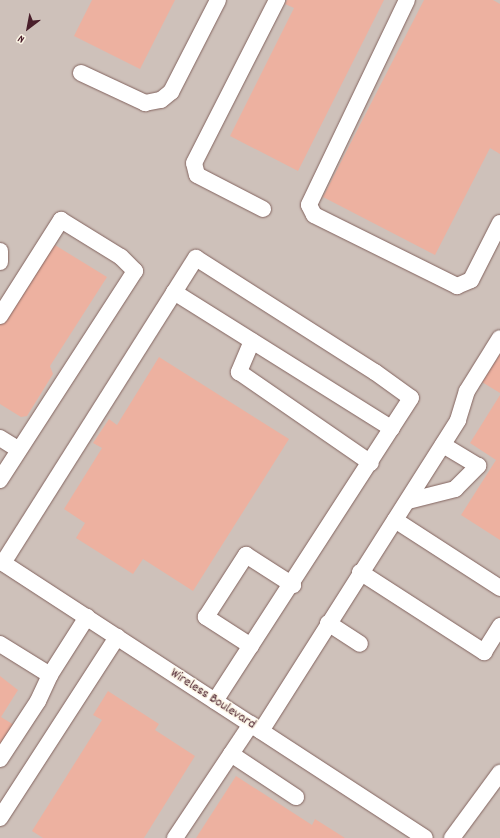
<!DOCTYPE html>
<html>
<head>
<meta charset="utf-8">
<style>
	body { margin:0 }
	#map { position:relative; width:500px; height:838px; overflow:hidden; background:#eae2be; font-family:Dekko,sans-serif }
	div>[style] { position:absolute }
	.industrial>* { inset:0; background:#cec1ba; transform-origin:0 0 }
	.building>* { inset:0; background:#edb1a0 }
	.roads { filter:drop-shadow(0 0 1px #82635e) drop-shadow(0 0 1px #82635e) }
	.minor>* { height:16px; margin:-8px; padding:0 8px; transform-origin:8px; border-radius:8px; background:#fff }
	span { translate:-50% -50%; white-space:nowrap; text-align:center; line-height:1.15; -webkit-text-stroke:3px #fcf5e5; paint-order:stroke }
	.street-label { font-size:14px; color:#4a1f2b }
	.north { position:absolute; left:8px; top:8px; width:40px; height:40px; -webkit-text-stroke:3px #fcf5e5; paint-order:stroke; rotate:212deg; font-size:11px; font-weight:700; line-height:16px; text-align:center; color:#4a1f2b }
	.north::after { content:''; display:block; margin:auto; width:14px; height:18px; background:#4a1f2b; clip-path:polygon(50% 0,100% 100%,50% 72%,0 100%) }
</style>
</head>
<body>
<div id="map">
	<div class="industrial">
		<div style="left:0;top:0;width:500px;height:838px"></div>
	</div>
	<div class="building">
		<div style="clip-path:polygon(92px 0,175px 0,140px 69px,74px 36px)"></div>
		<div style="clip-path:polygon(287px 0,384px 0,298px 171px,230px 136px,294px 8px,285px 4px)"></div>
		<div style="clip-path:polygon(424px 0,493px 0,500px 4px,500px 154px,490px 148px,435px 255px,323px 197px)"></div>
		<div style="clip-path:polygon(50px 242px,107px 277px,50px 366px,53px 374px,27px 416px,21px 417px,0 404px,0 321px)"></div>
		<div style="clip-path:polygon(500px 354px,500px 393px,482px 382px)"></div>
		<div style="clip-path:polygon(159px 357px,289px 439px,193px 591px,143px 559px,133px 574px,76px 538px,85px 523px,64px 509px,102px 448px,93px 443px,109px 419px,117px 425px)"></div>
		<div style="clip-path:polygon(500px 395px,500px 540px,461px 515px,496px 460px,470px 443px)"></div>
		<div style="clip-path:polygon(0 676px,18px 690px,1px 717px,14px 725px,0 747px)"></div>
		<div style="clip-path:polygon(108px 691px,159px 724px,155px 730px,195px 756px,144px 838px,43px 838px,32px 831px,102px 720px,93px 715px)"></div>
		<div style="clip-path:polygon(236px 776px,312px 825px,315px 819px,345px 838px,196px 838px)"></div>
	</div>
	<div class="roads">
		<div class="minor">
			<div style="left:407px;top:0;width:227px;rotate:115.6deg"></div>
			<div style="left:309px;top:205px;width:11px;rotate:63deg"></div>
			<div style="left:314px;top:215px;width:160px;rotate:26.4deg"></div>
			<div style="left:457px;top:286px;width:15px;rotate:-23deg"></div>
			<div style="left:471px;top:280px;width:64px;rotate:-63deg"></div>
			<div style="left:81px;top:73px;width:71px;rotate:25.1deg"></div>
			<div style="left:145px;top:103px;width:16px;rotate:-11deg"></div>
			<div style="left:161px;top:100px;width:13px;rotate:-39deg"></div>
			<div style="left:171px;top:92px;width:103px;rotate:-62.9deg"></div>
			<div style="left:263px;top:209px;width:74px;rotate:-152.7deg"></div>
			<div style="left:197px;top:175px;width:12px;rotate:-104deg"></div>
			<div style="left:194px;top:163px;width:183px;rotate:-63deg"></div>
			<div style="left:0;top:251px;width:11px;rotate:90deg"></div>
			<div style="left:174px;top:292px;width:257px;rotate:32.1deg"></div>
			<div style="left:0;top:316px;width:114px;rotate:-57.6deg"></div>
			<div style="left:61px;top:220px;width:70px;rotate:31.7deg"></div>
			<div style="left:121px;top:257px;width:20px;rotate:45deg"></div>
			<div style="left:135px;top:271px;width:249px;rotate:122.9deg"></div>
			<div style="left:252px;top:341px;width:34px;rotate:113deg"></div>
			<div style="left:239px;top:372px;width:160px;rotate:34.6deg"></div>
			<div style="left:0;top:438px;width:22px;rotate:32deg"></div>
			<div style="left:408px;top:501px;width:49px;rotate:-14.3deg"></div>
			<div style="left:455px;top:489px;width:33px;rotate:-45deg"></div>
			<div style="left:478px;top:466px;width:41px;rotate:-149deg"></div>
			<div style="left:395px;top:520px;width:125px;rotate:32.9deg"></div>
			<div style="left:0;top:561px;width:507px;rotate:33.09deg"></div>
			<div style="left:3px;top:563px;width:361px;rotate:-57.7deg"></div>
			<div style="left:196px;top:258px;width:212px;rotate:32.5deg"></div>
			<div style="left:375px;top:372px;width:44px;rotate:35.8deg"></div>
			<div style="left:411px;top:398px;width:361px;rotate:122.9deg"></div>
			<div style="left:360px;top:572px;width:148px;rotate:32.8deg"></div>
			<div style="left:484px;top:652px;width:31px;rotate:-58deg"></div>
			<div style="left:328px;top:623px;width:38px;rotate:33deg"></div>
			<div style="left:0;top:644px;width:59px;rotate:31.8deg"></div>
			<div style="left:50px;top:675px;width:69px;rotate:-57.5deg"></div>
			<div style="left:251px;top:646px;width:54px;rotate:-147.2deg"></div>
			<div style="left:206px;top:617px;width:74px;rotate:-57.2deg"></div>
			<div style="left:246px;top:555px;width:56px;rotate:32.6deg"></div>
			<div style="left:261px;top:731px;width:368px;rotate:-57.6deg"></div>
			<div style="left:458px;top:420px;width:30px;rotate:-73deg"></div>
			<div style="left:467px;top:391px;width:62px;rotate:-58.1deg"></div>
			<div style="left:231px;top:754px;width:78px;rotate:33.5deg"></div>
			<div style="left:0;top:759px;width:69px;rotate:-56.8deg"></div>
			<div style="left:38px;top:701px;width:29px;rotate:-65deg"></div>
			<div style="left:0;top:818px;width:216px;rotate:-57.1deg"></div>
			<div style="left:175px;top:838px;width:137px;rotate:-56.3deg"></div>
			<div style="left:452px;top:838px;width:81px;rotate:-53.6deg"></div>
		</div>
	</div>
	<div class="street-label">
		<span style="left:213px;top:699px;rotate:33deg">Wireless Boulevard</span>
	</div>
	<div class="north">N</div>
</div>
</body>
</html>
